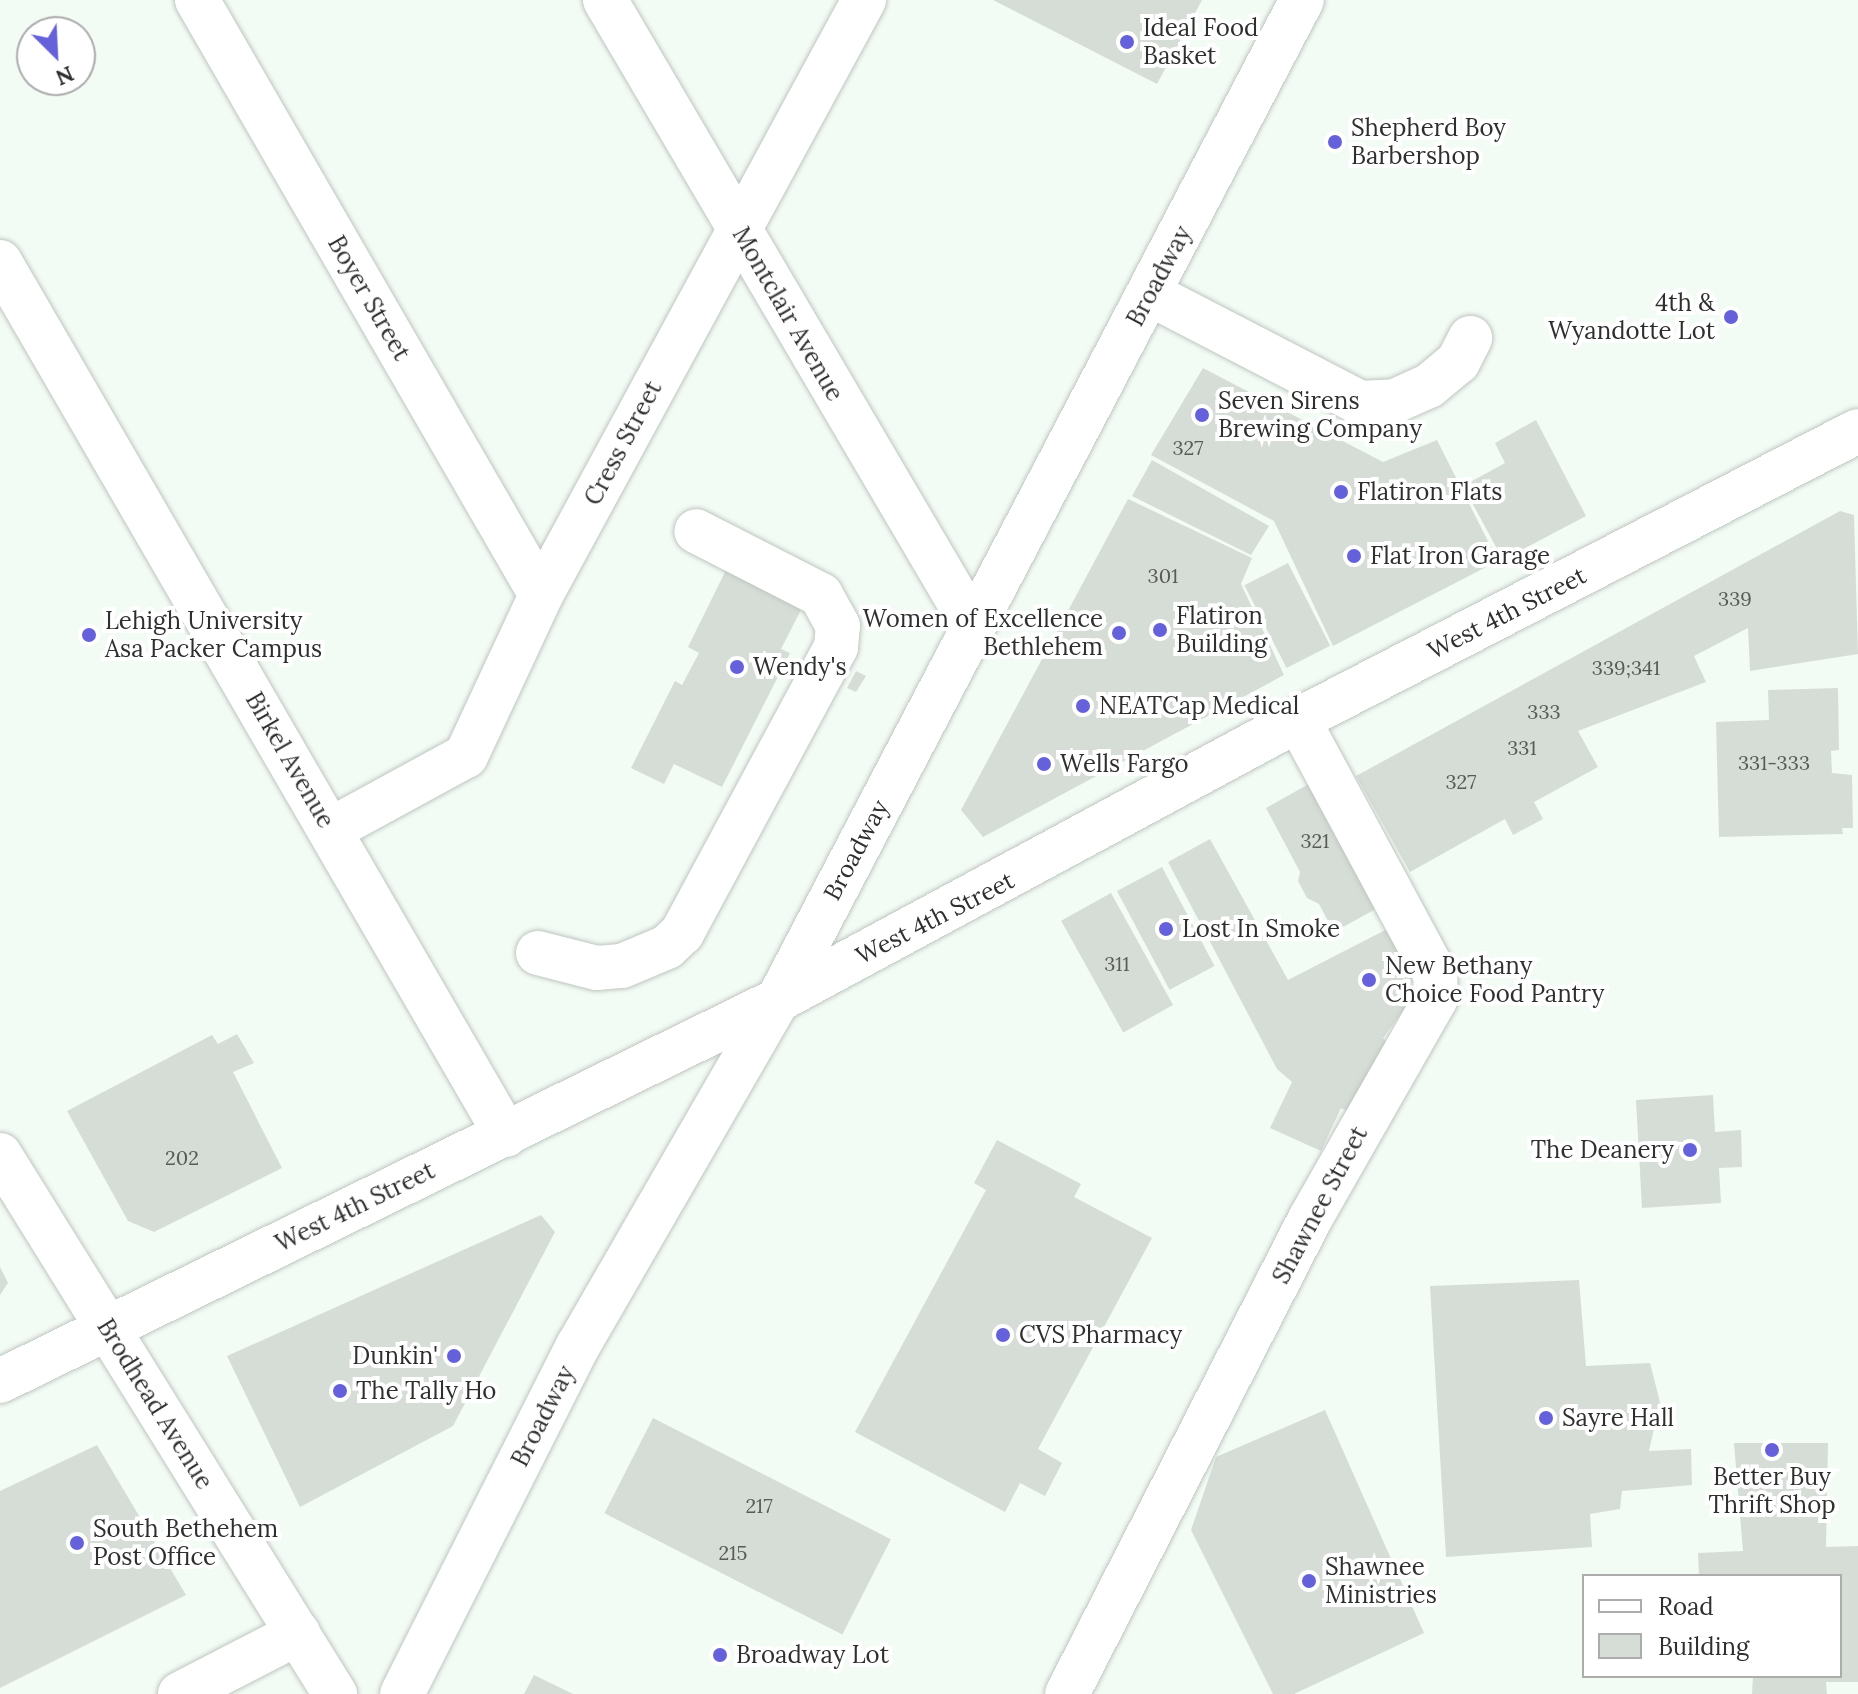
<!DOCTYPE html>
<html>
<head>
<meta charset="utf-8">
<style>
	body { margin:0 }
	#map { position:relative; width:1858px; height:1694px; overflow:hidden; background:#f3fbf5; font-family:Lora,serif }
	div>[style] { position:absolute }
	.building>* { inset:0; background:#d6ddd7; transform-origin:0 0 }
	.roads { filter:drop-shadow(0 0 2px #bfc6c0) drop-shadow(0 0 2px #bfc6c0) }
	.minor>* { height:44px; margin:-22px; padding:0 22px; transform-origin:22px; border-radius:22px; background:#fff }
	.major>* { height:44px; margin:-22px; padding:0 22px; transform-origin:22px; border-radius:22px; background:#fff }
	.dots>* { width:22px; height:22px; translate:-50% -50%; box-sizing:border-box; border:4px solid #fff; border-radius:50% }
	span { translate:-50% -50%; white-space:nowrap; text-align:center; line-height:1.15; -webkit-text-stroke:8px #fff; paint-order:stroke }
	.number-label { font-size:20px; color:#585b58 }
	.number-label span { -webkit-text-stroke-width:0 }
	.poi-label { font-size:24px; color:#2e302e }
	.left { translate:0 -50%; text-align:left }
	.right { translate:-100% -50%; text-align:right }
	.street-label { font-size:24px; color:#2e302e }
	.legend { position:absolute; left:1582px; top:1574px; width:260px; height:104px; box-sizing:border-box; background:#fff; border:2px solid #abacab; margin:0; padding:10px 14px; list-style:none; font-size:24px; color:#2e302e }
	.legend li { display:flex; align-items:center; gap:16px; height:40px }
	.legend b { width:40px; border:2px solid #abacab }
	.north { position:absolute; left:16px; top:16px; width:80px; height:80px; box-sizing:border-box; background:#fff; border:2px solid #abacab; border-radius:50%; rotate:156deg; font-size:22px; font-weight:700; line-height:32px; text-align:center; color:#2e302e }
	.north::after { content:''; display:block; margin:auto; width:28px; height:36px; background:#6561da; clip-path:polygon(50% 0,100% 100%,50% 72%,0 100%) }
</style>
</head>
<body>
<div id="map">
	<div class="building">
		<div style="clip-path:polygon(993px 0,1202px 0,1157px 84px)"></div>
		<div style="clip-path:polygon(1203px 368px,1383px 462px,1437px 440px,1498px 561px,1333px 646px,1274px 521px,1151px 455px)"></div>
		<div style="clip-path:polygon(1536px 420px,1586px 516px,1503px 560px,1463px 486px,1505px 463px,1495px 443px)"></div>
		<div style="clip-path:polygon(1152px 460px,1269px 526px,1251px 555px,1132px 496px)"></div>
		<div style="clip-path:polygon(1128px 499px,1252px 558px,1241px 584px,1284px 675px,983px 837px,961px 810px)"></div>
		<div style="clip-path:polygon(1840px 511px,1854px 515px,1858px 654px,1750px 671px,1748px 628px,1694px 656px,1706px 682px,1578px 731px,1598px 767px,1534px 802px,1543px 819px,1513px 835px,1505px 819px,1410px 872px,1356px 776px)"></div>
		<div style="left:1288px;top:563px;width:93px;height:49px;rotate:63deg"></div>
		<div style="clip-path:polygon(728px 566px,804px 604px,781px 649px,790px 653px,722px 787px,674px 764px,664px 784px,631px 768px,675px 681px,682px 685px,699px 653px,688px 647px)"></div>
		<div style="clip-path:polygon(856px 671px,866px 676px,856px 692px,847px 688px)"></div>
		<div style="clip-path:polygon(1838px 688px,1839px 750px,1831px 751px,1832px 773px,1852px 775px,1853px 828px,1842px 828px,1843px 834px,1719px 837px,1716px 722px,1769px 720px,1768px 690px)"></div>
		<div style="clip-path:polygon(1314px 781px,1383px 905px,1334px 932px,1319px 904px,1307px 898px,1298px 881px,1300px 872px,1266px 808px)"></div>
		<div style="clip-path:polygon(1210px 839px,1288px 980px,1397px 924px,1423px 973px,1395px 987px,1405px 1008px,1383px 1038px,1389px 1046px,1350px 1112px,1341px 1108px,1321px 1151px,1270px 1128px,1292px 1082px,1277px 1069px,1168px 862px)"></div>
		<div style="left:1162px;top:867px;width:112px;height:51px;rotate:62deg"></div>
		<div style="left:1111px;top:893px;width:128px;height:57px;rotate:61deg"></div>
		<div style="clip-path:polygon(237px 1034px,254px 1063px,233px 1072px,282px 1168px,154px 1232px,128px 1221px,67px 1111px,212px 1035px,218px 1044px)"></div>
		<div style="clip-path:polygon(1713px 1095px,1715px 1132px,1741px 1130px,1742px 1167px,1719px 1168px,1721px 1203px,1642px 1208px,1636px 1100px)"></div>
		<div style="clip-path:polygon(997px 1140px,1081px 1184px,1074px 1197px,1152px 1238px,1038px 1449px,1062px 1463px,1045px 1496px,1020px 1483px,1005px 1512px,855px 1432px,986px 1190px,974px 1183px)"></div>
		<div style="clip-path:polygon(541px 1215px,555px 1232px,453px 1426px,300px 1507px,227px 1356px)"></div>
		<div style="clip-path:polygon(0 1267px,8px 1283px,0 1295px)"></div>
		<div style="clip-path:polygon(1579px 1280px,1586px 1366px,1650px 1363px,1660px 1402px,1649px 1451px,1691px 1449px,1692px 1485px,1622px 1491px,1620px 1509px,1590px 1514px,1592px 1547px,1446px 1557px,1430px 1286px)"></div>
		<div style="clip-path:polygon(1325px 1410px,1424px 1633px,1294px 1694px,1273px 1694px,1191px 1530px,1216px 1457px)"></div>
		<div style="left:653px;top:1418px;width:267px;height:107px;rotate:27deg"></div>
		<div style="clip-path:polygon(1734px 1443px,1828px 1443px,1826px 1547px,1858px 1546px,1858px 1682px,1826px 1682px,1827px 1694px,1752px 1694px,1753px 1676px,1840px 1676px,1840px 1576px,1699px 1576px,1698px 1553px,1743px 1551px)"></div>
		<div style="clip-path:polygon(97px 1445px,186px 1595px,0 1688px,0 1491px)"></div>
		<div style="clip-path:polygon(534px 1675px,573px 1694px,524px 1694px)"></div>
	</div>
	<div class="roads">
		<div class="minor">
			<div style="left:197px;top:0;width:687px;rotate:59.97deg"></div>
			<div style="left:605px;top:0;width:726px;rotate:59.55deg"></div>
			<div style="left:0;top:262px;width:1009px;rotate:59.9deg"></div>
			<div style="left:1150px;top:294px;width:237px;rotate:27.4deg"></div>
			<div style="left:1360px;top:403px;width:35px;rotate:-3deg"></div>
			<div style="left:1395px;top:401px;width:37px;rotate:-24deg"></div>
			<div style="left:1429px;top:386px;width:38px;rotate:-40deg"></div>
			<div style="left:1458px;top:362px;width:27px;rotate:-63deg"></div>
			<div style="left:330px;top:830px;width:155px;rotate:-28.6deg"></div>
			<div style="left:466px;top:756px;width:178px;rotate:-65deg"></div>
			<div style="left:541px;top:595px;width:677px;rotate:-61.5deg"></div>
			<div style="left:538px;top:953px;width:61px;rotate:14.3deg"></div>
			<div style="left:597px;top:968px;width:25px;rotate:-5deg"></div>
			<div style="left:622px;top:966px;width:49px;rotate:-22.9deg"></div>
			<div style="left:667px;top:947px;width:21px;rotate:-43deg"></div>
			<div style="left:682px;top:933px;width:325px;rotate:-61.7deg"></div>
			<div style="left:836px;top:647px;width:21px;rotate:-85deg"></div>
			<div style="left:838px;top:626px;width:35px;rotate:-119deg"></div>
			<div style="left:821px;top:595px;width:140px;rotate:-152.9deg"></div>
			<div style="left:778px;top:1000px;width:591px;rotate:-28.3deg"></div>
			<div style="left:1298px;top:720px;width:630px;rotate:-27.3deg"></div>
			<div style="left:0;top:1155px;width:635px;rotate:58.14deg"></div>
			<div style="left:180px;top:1694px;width:133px;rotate:-27.3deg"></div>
			<div style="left:1067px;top:1694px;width:534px;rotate:-62.91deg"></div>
			<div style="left:1310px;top:1219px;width:254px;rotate:-60.3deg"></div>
			<div style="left:1436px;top:998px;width:24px;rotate:-92deg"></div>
			<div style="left:1435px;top:974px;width:289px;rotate:-118.3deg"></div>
		</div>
		<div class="major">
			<div style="left:0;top:1381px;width:866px;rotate:-26.09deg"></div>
			<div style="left:402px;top:1694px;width:390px;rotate:-63.2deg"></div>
			<div style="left:578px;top:1346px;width:400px;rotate:-60deg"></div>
			<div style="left:778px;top:1000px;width:1129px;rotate:-62.35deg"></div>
		</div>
	</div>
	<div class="dots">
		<div style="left:1127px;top:42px;background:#6561da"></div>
		<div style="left:1335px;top:142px;background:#6561da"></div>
		<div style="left:1731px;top:317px;background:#6561da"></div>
		<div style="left:1202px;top:415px;background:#6561da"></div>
		<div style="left:1341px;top:492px;background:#6561da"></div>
		<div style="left:1354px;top:556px;background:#6561da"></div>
		<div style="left:1160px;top:630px;background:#6561da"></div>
		<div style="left:1119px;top:633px;background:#6561da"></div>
		<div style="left:89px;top:635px;background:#6561da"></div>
		<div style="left:737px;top:667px;background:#6561da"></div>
		<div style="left:1083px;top:706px;background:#6561da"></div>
		<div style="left:1044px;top:764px;background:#6561da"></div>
		<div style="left:1166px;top:929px;background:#6561da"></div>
		<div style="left:1369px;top:980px;background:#6561da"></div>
		<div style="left:1690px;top:1150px;background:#6561da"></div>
		<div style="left:1003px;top:1335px;background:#6561da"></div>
		<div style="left:454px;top:1356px;background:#6561da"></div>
		<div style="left:340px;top:1391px;background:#6561da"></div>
		<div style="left:1546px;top:1418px;background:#6561da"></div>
		<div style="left:1772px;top:1450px;background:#6561da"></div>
		<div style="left:77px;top:1543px;background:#6561da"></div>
		<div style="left:1309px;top:1581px;background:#6561da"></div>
		<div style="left:720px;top:1655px;background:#6561da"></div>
	</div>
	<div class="number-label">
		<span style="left:1188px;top:447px">327</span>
		<span style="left:1163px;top:575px">301</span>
		<span style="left:1735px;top:598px">339</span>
		<span style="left:1626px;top:667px">339;341</span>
		<span style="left:1544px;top:711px">333</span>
		<span style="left:1522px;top:747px">331</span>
		<span style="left:1774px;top:762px">331-333</span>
		<span style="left:1461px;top:781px">327</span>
		<span style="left:1315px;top:840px">321</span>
		<span style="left:1117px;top:963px">311</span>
		<span style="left:182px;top:1157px">202</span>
		<span style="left:759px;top:1505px">217</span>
		<span style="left:733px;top:1552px">215</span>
	</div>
	<div class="poi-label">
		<span class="left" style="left:1143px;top:42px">Ideal Food<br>Basket</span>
		<span class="left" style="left:1351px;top:142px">Shepherd Boy<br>Barbershop</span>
		<span class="right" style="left:1715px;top:317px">4th &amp;<br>Wyandotte Lot</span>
		<span class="left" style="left:1218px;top:415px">Seven Sirens<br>Brewing Company</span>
		<span class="left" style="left:1357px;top:492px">Flatiron Flats</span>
		<span class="left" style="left:1370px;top:556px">Flat Iron Garage</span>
		<span class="left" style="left:1176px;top:630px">Flatiron<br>Building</span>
		<span class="right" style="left:1103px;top:633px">Women of Excellence<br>Bethlehem</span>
		<span class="left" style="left:105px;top:635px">Lehigh University<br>Asa Packer Campus</span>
		<span class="left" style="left:753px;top:667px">Wendy's</span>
		<span class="left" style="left:1099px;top:706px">NEATCap Medical</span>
		<span class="left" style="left:1060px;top:764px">Wells Fargo</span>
		<span class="left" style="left:1182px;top:929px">Lost In Smoke</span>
		<span class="left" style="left:1385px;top:980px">New Bethany<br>Choice Food Pantry</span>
		<span class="right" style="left:1674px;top:1150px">The Deanery</span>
		<span class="left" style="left:1019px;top:1335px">CVS Pharmacy</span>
		<span class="right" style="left:438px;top:1356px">Dunkin'</span>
		<span class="left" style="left:356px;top:1391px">The Tally Ho</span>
		<span class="left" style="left:1562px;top:1418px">Sayre Hall</span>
		<span style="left:1772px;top:1491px">Better Buy<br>Thrift Shop</span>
		<span class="left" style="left:93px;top:1543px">South Bethehem<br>Post Office</span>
		<span class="left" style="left:1325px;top:1581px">Shawnee<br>Ministries</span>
		<span class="left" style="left:736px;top:1655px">Broadway Lot</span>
	</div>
	<div class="street-label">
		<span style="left:1159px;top:276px;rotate:-62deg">Broadway</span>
		<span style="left:369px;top:298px;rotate:60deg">Boyer Street</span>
		<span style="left:788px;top:314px;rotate:60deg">Montclair Avenue</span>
		<span style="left:623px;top:443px;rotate:-62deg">Cress Street</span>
		<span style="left:1507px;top:613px;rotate:-27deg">West 4th Street</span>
		<span style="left:290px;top:760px;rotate:60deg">Birkel Avenue</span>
		<span style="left:856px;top:850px;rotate:-62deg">Broadway</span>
		<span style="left:935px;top:918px;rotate:-27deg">West 4th Street</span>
		<span style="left:1320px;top:1205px;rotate:-62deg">Shawnee Street</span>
		<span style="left:355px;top:1207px;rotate:-26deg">West 4th Street</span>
		<span style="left:155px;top:1404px;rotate:58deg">Brodhead Avenue</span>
		<span style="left:543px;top:1416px;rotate:-63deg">Broadway</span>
	</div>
	<ul class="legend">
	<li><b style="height:10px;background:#fff"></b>Road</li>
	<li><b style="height:22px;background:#d6ddd7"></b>Building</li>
	</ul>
	<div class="north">N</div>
</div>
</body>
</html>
